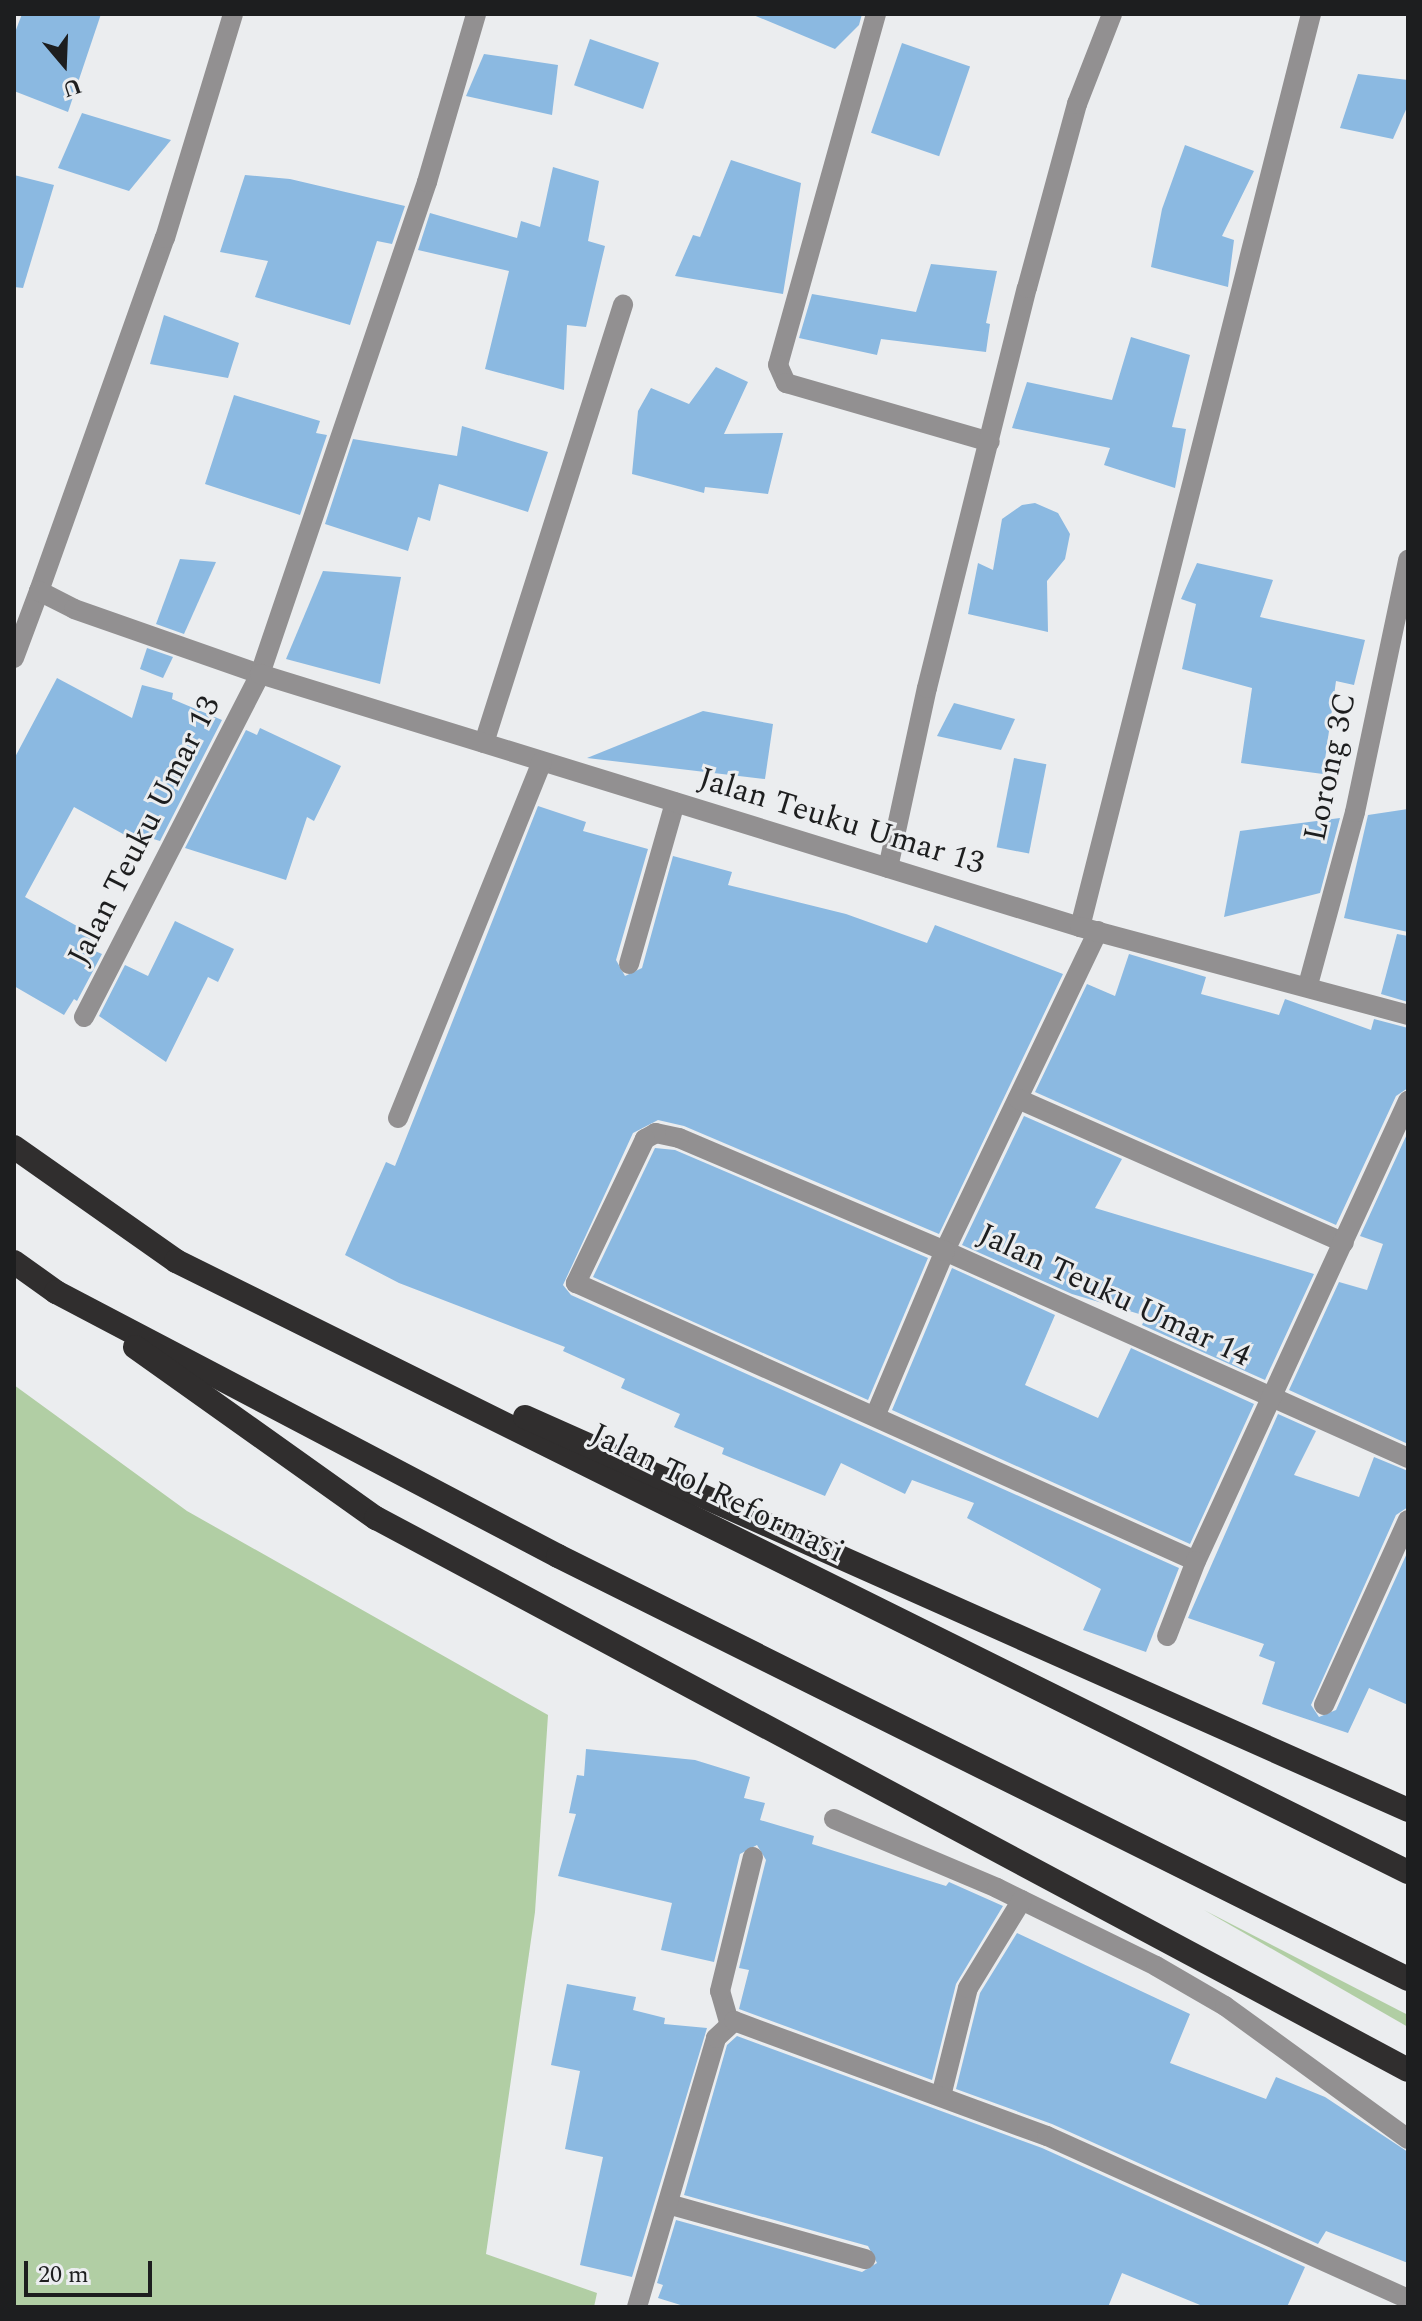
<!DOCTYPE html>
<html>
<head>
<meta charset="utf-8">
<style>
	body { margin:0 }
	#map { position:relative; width:1422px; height:2321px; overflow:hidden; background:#ebedef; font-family:Spectral,serif }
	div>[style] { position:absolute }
	.green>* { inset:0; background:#b1cea4 }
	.building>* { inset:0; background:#8bb9e1; transform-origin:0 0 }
	.street>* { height:20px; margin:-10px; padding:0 10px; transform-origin:10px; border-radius:10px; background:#929091 }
	.highway>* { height:24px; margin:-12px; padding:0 12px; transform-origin:12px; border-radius:12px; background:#302e2e }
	span { translate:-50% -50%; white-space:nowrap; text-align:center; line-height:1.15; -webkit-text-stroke:6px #ebedef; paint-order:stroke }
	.street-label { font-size:32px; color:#1d1e1f }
	.frame { position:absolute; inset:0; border:16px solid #1d1e1f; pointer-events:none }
	.north { position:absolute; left:24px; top:24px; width:80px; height:80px; -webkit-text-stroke:6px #ebedef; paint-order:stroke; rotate:161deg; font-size:22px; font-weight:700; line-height:32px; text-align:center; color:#1d1e1f }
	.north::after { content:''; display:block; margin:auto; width:28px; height:36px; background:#1d1e1f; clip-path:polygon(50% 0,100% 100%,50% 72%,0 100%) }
	.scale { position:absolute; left:24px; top:2261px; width:128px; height:36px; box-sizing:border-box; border:4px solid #1d1e1f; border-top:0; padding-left:10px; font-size:24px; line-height:28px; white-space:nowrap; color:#1d1e1f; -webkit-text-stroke:6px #ebedef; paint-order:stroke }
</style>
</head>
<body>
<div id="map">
	<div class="green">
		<div style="clip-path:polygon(14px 1385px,187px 1511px,548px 1715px,535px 1912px,486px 2254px,597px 2293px,594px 2307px,14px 2307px)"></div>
		<div style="clip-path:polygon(1204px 1910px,1408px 2015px,1408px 2027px)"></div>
	</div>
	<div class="building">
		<div style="clip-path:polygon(22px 14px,101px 14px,68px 112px,14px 91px,14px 35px)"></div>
		<div style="clip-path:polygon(751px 14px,862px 14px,859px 25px,835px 49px)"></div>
		<div style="left:590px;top:39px;width:73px;height:49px;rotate:19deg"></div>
		<div style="left:902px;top:43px;width:72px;height:95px;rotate:19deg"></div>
		<div style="clip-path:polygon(484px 54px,558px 65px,552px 115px,466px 96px)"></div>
		<div style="clip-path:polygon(1358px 74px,1408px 80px,1408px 105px,1393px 139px,1340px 128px)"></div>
		<div style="clip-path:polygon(82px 113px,171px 140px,129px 191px,58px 168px)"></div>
		<div style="clip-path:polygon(1185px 145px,1254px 171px,1222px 236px,1234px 240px,1228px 287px,1151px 267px,1162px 209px)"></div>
		<div style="clip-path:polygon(731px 160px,801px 183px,783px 294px,675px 276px,693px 235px,700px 237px)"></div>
		<div style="clip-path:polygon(553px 167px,599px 181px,588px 241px,605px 246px,586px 327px,567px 325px,564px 390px,485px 369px,509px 271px,418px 250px,430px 213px,517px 238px,521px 221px,540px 227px)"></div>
		<div style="clip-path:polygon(14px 175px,54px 185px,23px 288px,14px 287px)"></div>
		<div style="clip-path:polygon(245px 175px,290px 179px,405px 206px,392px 244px,377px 241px,350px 325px,255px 297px,268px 261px,220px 252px)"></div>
		<div style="clip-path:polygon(931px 264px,997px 271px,986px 323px,990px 324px,986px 352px,881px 339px,877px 355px,799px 338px,812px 294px,916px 312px)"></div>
		<div style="clip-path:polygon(164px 315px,239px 343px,228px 378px,150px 364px)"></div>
		<div style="clip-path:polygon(1131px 337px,1190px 355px,1172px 427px,1186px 429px,1175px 488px,1104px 465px,1110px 448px,1012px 428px,1027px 382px,1112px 400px)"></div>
		<div style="clip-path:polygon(716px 367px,748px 382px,724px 434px,783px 433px,768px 494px,705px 487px,704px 493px,632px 474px,638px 411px,651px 388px,689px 404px)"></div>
		<div style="clip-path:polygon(234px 395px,320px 421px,316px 433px,327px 435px,300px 515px,205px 484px)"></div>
		<div style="clip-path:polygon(462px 426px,548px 452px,528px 512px,439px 484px,430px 521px,418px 517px,408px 551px,325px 524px,353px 439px,457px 456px)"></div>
		<div style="clip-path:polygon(1035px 503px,1058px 513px,1070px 534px,1065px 559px,1047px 581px,1048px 632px,968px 614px,978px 563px,993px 570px,1002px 519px,1022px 505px)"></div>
		<div style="clip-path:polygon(180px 559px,216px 562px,184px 634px,156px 624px)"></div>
		<div style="clip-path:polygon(1197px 563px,1273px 580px,1260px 617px,1365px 640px,1354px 685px,1336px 681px,1323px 774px,1241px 763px,1252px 688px,1182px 669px,1196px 604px,1181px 599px)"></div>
		<div style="clip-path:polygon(323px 571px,401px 577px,380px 684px,286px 659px)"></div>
		<div style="clip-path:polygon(147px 648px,173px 657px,163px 678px,140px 669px)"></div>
		<div style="clip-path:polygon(57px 678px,132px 718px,142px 685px,173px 693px,172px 699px,222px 720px,160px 841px,147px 837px,143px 845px,74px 807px,25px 897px,93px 935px,86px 947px,102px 954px,77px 1001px,74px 999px,64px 1015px,14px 986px,14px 759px)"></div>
		<div style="clip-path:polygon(954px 703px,1015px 719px,1001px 750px,937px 736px)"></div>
		<div style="clip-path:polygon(703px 711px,773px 724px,765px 779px,587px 758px)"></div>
		<div style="clip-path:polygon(260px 728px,341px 766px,314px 821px,307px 817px,286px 880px,185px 848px,246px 730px,257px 735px)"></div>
		<div style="left:1014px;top:758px;width:33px;height:91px;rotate:11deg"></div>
		<div style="clip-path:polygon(538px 806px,586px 822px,583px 831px,648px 849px,616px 960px,625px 976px,642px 968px,673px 856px,732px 872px,728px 885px,846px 914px,927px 943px,935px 925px,1063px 974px,939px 1234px,684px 1126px,658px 1120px,633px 1133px,563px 1285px,571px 1295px,1179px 1568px,1146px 1652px,1083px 1630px,1101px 1589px,967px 1518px,974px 1503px,912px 1480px,905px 1494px,841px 1463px,825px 1496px,722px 1454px,724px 1448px,674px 1427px,680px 1414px,621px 1388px,625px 1379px,563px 1351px,565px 1347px,399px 1283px,345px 1255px,386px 1162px,395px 1166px)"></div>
		<div style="clip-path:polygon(1408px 809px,1408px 932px,1344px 918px,1368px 815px)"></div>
		<div style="clip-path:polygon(1340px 818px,1320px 893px,1224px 917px,1240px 831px)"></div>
		<div style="clip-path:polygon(175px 921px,234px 949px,218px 982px,208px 977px,166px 1062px,99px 1016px,125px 965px,148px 976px)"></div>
		<div style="clip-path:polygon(1397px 934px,1408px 936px,1408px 1002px,1381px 994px)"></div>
		<div style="clip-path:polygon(1129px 954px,1206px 977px,1201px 994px,1279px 1015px,1285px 999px,1371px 1030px,1374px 1019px,1408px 1028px,1408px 1088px,1396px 1096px,1336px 1225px,1035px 1092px,1087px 984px,1115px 996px)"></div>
		<div style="clip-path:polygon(1024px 1116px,1122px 1159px,1095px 1208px,1314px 1274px,1265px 1380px,1142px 1325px,1146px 1316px,1072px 1294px,962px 1245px)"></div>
		<div style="clip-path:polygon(1408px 1132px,1408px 1444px,1289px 1390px,1339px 1282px,1367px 1290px,1383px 1244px,1360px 1236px)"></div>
		<div style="clip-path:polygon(655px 1148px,675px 1150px,928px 1258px,868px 1400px,593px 1277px)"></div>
		<div style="clip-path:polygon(952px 1268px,1055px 1315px,1025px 1385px,1098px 1418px,1131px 1348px,1254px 1404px,1190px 1544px,892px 1410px)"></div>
		<div style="clip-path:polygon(1278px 1414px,1316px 1431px,1294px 1475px,1359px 1497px,1374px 1457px,1408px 1471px,1408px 1507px,1396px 1515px,1311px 1705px,1319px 1717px,1336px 1710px,1408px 1551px,1408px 1705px,1369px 1688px,1348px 1733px,1262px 1704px,1275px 1662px,1259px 1656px,1264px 1644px,1188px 1618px)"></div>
		<div style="clip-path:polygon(586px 1749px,695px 1760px,750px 1777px,744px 1798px,765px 1803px,760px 1820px,814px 1836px,812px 1844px,946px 1886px,949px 1882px,1003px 1906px,956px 1984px,932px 2080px,739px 2009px,749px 1970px,739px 1968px,766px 1860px,757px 1845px,740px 1854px,714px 1962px,661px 1950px,672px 1903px,558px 1876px,576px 1814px,569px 1813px,577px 1775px,584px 1776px)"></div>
		<div style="clip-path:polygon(1017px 1933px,1190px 2014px,1170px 2063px,1266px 2099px,1276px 2077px,1325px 2097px,1408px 2152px,1408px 2263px,1326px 2231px,1318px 2244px,1052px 2124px,956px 2089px,980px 1993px)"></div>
		<div style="clip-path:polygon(567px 1984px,636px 1997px,633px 2010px,665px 2018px,664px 2024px,707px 2028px,632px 2277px,580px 2265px,603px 2157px,565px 2149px,580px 2071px,551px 2065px)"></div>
		<div style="clip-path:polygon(737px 2036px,1042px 2148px,1305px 2267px,1287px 2307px,1205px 2307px,1122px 2273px,1108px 2307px,687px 2307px,658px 2298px,663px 2285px,657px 2283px,676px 2220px,862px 2272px,877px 2263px,868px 2246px,684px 2195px,727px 2045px)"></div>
	</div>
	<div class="street">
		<div style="left:876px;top:14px;width:364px;rotate:105.6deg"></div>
		<div style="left:778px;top:365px;width:20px;rotate:66deg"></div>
		<div style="left:786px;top:383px;width:212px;rotate:16.1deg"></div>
		<div style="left:39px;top:591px;width:375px;rotate:-70.4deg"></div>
		<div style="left:165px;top:238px;width:234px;rotate:-73.1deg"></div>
		<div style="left:14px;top:658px;width:72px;rotate:-69.5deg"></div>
		<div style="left:39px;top:591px;width:39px;rotate:27deg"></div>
		<div style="left:74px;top:609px;width:197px;rotate:19.3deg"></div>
		<div style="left:260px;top:674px;width:520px;rotate:-71.25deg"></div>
		<div style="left:427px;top:182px;width:175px;rotate:-73.7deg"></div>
		<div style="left:484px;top:743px;width:460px;rotate:-72.4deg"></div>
		<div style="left:888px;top:868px;width:184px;rotate:-77.8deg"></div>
		<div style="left:927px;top:688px;width:412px;rotate:-76deg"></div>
		<div style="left:1027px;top:288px;width:191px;rotate:-74.8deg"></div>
		<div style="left:1077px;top:104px;width:97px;rotate:-68.7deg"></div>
		<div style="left:1080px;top:927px;width:942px;rotate:-75.8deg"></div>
		<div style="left:1098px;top:931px;width:355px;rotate:115.6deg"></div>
		<div style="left:945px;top:1251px;width:507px;rotate:24.09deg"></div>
		<div style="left:629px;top:964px;width:168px;rotate:-74.1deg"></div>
		<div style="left:1308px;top:985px;width:179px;rotate:-74.8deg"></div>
		<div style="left:1355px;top:812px;width:258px;rotate:-78.1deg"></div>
		<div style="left:84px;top:1017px;width:386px;rotate:-62.8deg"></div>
		<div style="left:260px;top:674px;width:858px;rotate:17.15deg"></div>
		<div style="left:1080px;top:927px;width:340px;rotate:15deg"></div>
		<div style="left:1018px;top:1099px;width:356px;rotate:23.8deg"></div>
		<div style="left:398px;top:1118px;width:384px;rotate:-68deg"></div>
		<div style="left:876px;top:1414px;width:177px;rotate:-67.1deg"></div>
		<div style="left:945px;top:1251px;width:289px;rotate:-157deg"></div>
		<div style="left:679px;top:1138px;width:24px;rotate:-168deg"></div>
		<div style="left:656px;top:1133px;width:13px;rotate:151deg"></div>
		<div style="left:645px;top:1139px;width:160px;rotate:115.6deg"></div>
		<div style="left:576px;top:1283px;width:679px;rotate:24.15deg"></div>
		<div style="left:1196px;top:1561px;width:507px;rotate:-65.26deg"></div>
		<div style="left:1167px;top:1636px;width:80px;rotate:-68.9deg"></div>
		<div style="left:1324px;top:1705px;width:203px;rotate:-65.6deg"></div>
		<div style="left:834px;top:1819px;width:177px;rotate:22.9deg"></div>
		<div style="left:997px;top:1888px;width:177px;rotate:26.1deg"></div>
		<div style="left:1156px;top:1966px;width:80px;rotate:30.1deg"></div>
		<div style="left:1225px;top:2006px;width:226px;rotate:36deg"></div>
		<div style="left:729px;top:2022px;width:32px;rotate:-106deg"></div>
		<div style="left:720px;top:1991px;width:138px;rotate:-76.2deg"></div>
		<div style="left:941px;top:2096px;width:111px;rotate:-76deg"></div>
		<div style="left:968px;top:1988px;width:103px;rotate:-58.5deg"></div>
		<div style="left:668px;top:2204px;width:205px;rotate:15.6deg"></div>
		<div style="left:637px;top:2307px;width:280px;rotate:-73.6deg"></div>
		<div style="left:716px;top:2038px;width:25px;rotate:-43deg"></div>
		<div style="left:734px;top:2021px;width:333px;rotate:20.2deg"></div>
		<div style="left:1047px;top:2136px;width:396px;rotate:24.3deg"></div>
	</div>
	<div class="highway">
		<div style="left:14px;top:1147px;width:198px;rotate:35.1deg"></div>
		<div style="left:176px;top:1261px;width:1375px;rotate:26.38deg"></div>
		<div style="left:14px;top:1262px;width:52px;rotate:35.5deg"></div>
		<div style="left:56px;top:1292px;width:567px;rotate:27.74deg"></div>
		<div style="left:558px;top:1556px;width:949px;rotate:26.46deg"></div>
		<div style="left:135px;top:1347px;width:296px;rotate:35.4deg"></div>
		<div style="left:376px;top:1518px;width:1170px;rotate:28.14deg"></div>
		<div style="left:525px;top:1417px;width:967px;rotate:23.99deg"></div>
	</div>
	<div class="street-label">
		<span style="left:1331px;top:767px;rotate:-78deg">Lorong 3C</span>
		<span style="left:841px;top:822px;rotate:17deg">Jalan Teuku Umar 13</span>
		<span style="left:145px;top:831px;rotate:-63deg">Jalan Teuku Umar 13</span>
		<span style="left:1114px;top:1296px;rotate:25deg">Jalan Teuku Umar 14</span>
		<span style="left:717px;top:1494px;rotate:26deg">Jalan Tol Reformasi</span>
	</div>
	<div class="frame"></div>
	<div class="north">U</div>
	<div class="scale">20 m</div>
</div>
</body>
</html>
